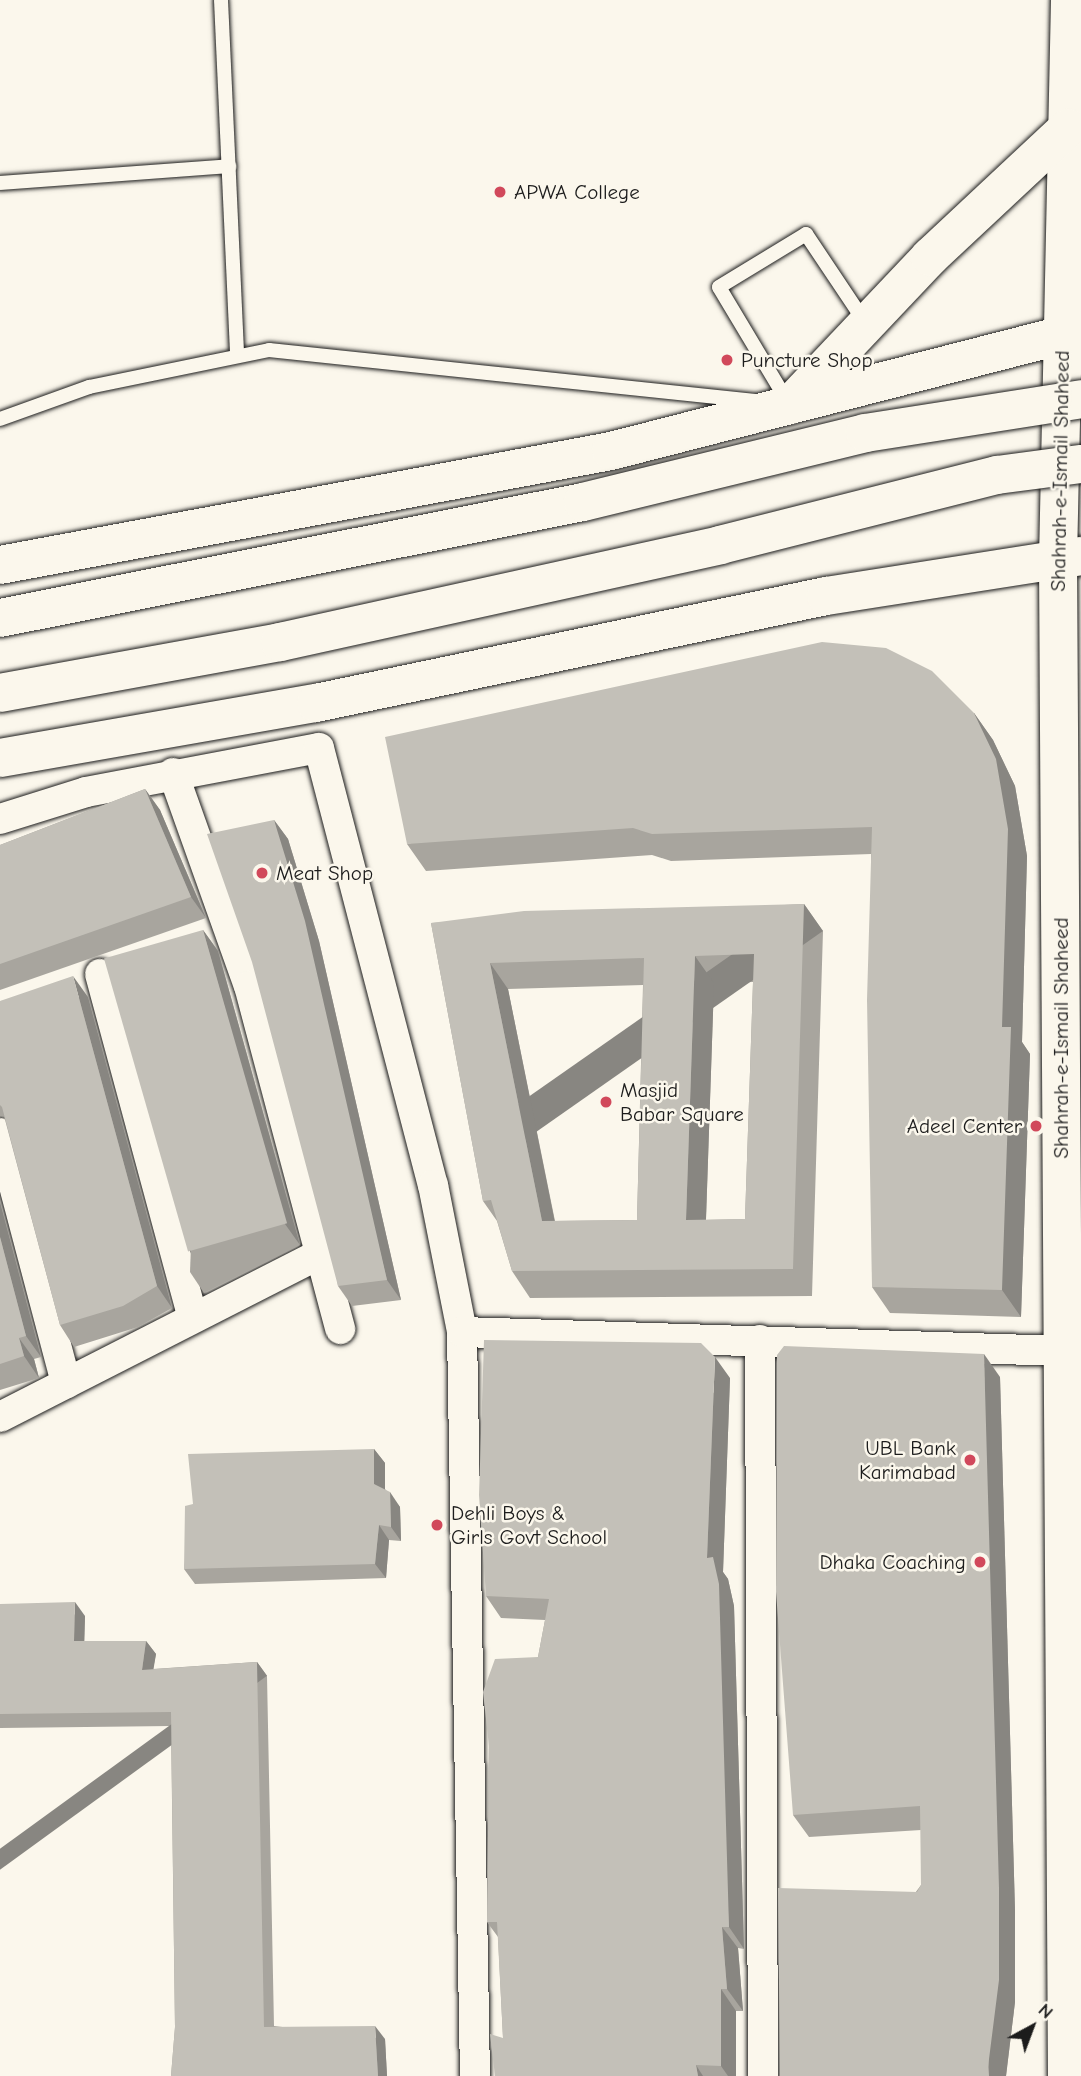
<!DOCTYPE html>
<html>
<head>
<meta charset="utf-8">
<style>
	body { margin:0 }
	#map { position:relative; width:1081px; height:2076px; overflow:hidden; background:#fbf7ec; font-family:"Comic Neue",sans-serif }
	div>[style] { position:absolute }
	.roads { filter:drop-shadow(0 0 2px #1c1c1c) drop-shadow(0 0 2px #1c1c1c) }
	.lane>* { height:14px; margin:-7px; padding:0 7px; transform-origin:7px; border-radius:7px; background:#fbf7ec }
	.street>* { height:30px; margin:-15px; padding:0 15px; transform-origin:15px; border-radius:15px; background:#fbf7ec }
	.secondary>* { height:38px; margin:-19px; padding:0 19px; transform-origin:19px; border-radius:19px; background:#fbf7ec }
	.highway>* { height:38px; margin:-19px; padding:0 19px; transform-origin:19px; border-radius:19px; background:#fbf7ec }
	.bridges { filter:drop-shadow(0 0 2px #1c1c1c) drop-shadow(0 0 2px #1c1c1c) }
	.highway-bridge>* { height:38px; margin:-19px; padding:0 19px; transform-origin:19px; border-radius:19px; background:#fbf7ec }
	.wall>* { inset:0; background:#a8a59e }
	.shaded-wall>* { inset:0; background:#888681; transform-origin:0 0 }
	.building>* { inset:0; background:#c3c0b8; transform-origin:0 0 }
	.dots>* { width:19px; height:19px; translate:-50% -50%; box-sizing:border-box; border:4px solid #fbf7ec; border-radius:50% }
	span { translate:-50% -50%; white-space:nowrap; text-align:center; line-height:1.15; -webkit-text-stroke:5px #fbf7ec; paint-order:stroke }
	.poi-label { font-size:21px; color:#1c1c1c }
	.left { translate:0 -50%; text-align:left }
	.right { translate:-100% -50%; text-align:right }
	.street-label { font-size:21px; color:#1c1c1c }
	.north { position:absolute; left:997px; top:1992px; width:70px; height:70px; -webkit-text-stroke:5px #fbf7ec; paint-order:stroke; rotate:41deg; font-size:19px; font-weight:700; line-height:28px; text-align:center; color:#1c1c1c }
	.north::after { content:''; display:block; margin:auto; width:24px; height:32px; background:#1c1c1c; clip-path:polygon(50% 0,100% 100%,50% 72%,0 100%) }
</style>
</head>
<body>
<div id="map">
	<div class="roads">
		<div class="lane">
			<div style="left:221px;top:0;width:356px;rotate:87.4deg"></div>
			<div style="left:0;top:183px;width:230px;rotate:-4.2deg"></div>
			<div style="left:789px;top:404px;width:136px;rotate:-120.9deg"></div>
			<div style="left:719px;top:287px;width:102px;rotate:-31.3deg"></div>
			<div style="left:806px;top:234px;width:106px;rotate:56.2deg"></div>
			<div style="left:0;top:419px;width:95px;rotate:-19.8deg"></div>
			<div style="left:89px;top:387px;width:184px;rotate:-11.6deg"></div>
			<div style="left:269px;top:350px;width:491px;rotate:6deg"></div>
		</div>
		<div class="street">
			<div style="left:173px;top:773px;width:226px;rotate:70.4deg"></div>
			<div style="left:249px;top:986px;width:355px;rotate:75.1deg"></div>
			<div style="left:0;top:819px;width:90px;rotate:-17.4deg"></div>
			<div style="left:86px;top:792px;width:237px;rotate:-10.7deg"></div>
			<div style="left:319px;top:748px;width:452px;rotate:75.4deg"></div>
			<div style="left:433px;top:1185px;width:150px;rotate:78.8deg"></div>
			<div style="left:462px;top:1332px;width:744px;rotate:89deg"></div>
			<div style="left:100px;top:974px;width:356px;rotate:74.9deg"></div>
			<div style="left:0;top:1133px;width:259px;rotate:75.2deg"></div>
			<div style="left:462px;top:1332px;width:602px;rotate:1.81deg"></div>
			<div style="left:760px;top:1340px;width:736px;rotate:89.77deg"></div>
			<div style="left:0;top:1417px;width:359px;rotate:-27deg"></div>
		</div>
		<div class="secondary">
			<div style="left:1067px;top:2076px;width:1516px;rotate:-90.34deg"></div>
			<div style="left:1058px;top:560px;width:560px;rotate:-88.77deg"></div>
		</div>
		<div class="highway">
			<div style="left:790px;top:405px;width:204px;rotate:-46.6deg"></div>
			<div style="left:930px;top:257px;width:189px;rotate:-43.1deg"></div>
			<div style="left:0;top:565px;width:622px;rotate:-10.57deg"></div>
			<div style="left:611px;top:451px;width:485px;rotate:-14.4deg"></div>
			<div style="left:0;top:758px;width:321px;rotate:-9.9deg"></div>
			<div style="left:316px;top:703px;width:521px;rotate:-11.85deg"></div>
			<div style="left:826px;top:596px;width:258px;rotate:-8.9deg"></div>
		</div>
	</div>
	<div class="bridges">
		<div class="highway-bridge">
			<div style="left:0;top:618px;width:594px;rotate:-11.25deg"></div>
			<div style="left:583px;top:502px;width:290px;rotate:-13.7deg"></div>
			<div style="left:865px;top:433px;width:219px;rotate:-8.9deg"></div>
			<div style="left:0;top:693px;width:285px;rotate:-10.3deg"></div>
			<div style="left:280px;top:642px;width:451px;rotate:-12.4deg"></div>
			<div style="left:720px;top:545px;width:286px;rotate:-14.2deg"></div>
			<div style="left:997px;top:475px;width:85px;rotate:-7.5deg"></div>
		</div>
	</div>
	<div class="wall">
		<div style="clip-path:polygon(974px 713px,993px 740px,1015px 786px,1027px 856px,1022px 1042px,1030px 1054px,1021px 1317px,890px 1313px,872px 1287px,871px 854px,671px 861px,652px 855px,426px 871px,407px 844px)"></div>
		<div style="clip-path:polygon(145px 789px,160px 810px,206px 918px,0 990px,0 845px)"></div>
		<div style="clip-path:polygon(274px 820px,288px 839px,319px 941px,401px 1300px,352px 1306px,338px 1286px)"></div>
		<div style="clip-path:polygon(evenodd,804px 904px,823px 931px,812px 1296px,530px 1298px,512px 1271px,497px 1221px,483px 1201px,431px 923px,804px 904px,753px 982px,745px 1219px,706px 1220px,714px 983px,753px 982px,804px 904px,643px 985px,637px 1220px,555px 1221px,508px 989px,643px 985px)"></div>
		<div style="clip-path:polygon(203px 930px,218px 951px,300px 1245px,204px 1293px,190px 1272px)"></div>
		<div style="clip-path:polygon(88px 997px,172px 1308px,138px 1327px,74px 1347px,60px 1325px,4px 1116px,0 1116px,0 1001px)"></div>
		<div style="clip-path:polygon(0 1202px,41px 1357px,34px 1359px,39px 1378px,0 1390px)"></div>
		<div style="clip-path:polygon(1000px 1377px,1015px 1911px,1015px 2002px,1006px 2076px,780px 2076px,921px 1885px,921px 1830px,809px 1837px,793px 1815px)"></div>
		<div style="clip-path:polygon(730px 1378px,723px 1572px,728px 1579px,734px 1606px,744px 1949px,738px 1948px,743px 2011px,736px 2011px,736px 2076px,495px 2076px,503px 2038px,498px 1937px,487px 1922px,489px 1746px,538px 1657px,545px 1620px,501px 1618px,486px 1596px)"></div>
		<div style="clip-path:polygon(374px 1449px,385px 1463px,385px 1489px,400px 1507px,401px 1541px,389px 1540px,386px 1578px,195px 1584px,184px 1569px,193px 1504px)"></div>
		<div style="clip-path:polygon(0 1604px,85px 1616px,84px 1641px,146px 1641px,156px 1654px,153px 1669px,257px 1662px,267px 1676px,274px 2026px,385px 2039px,387px 2076px,171px 2076px,175px 2027px,171px 1726px,0 1728px)"></div>
	</div>
	<div class="shaded-wall">
		<div style="clip-path:polygon(974px 713px,993px 740px,1015px 786px,1027px 856px,1022px 1042px,1030px 1054px,1021px 1317px,1002px 1290px,1002px 1027px)"></div>
		<div style="clip-path:polygon(145px 789px,160px 810px,206px 918px,191px 897px)"></div>
		<div style="clip-path:polygon(274px 820px,288px 839px,319px 941px,401px 1300px,387px 1280px)"></div>
		<div style="left:804px;top:904px;width:33px;height:365px;rotate:55deg"></div>
		<div style="clip-path:polygon(203px 930px,218px 951px,300px 1245px,285px 1224px)"></div>
		<div style="clip-path:polygon(695px 956px,714px 983px,705px 1247px,686px 1220px)"></div>
		<div style="clip-path:polygon(490px 963px,508px 989px,560px 1248px,542px 1221px)"></div>
		<div style="clip-path:polygon(73px 976px,88px 997px,172px 1308px,157px 1286px)"></div>
		<div style="clip-path:polygon(0 1202px,41px 1357px,26px 1336px,0 1237px)"></div>
		<div style="clip-path:polygon(19px 1338px,34px 1359px,39px 1378px,24px 1356px)"></div>
		<div style="clip-path:polygon(984px 1354px,1000px 1377px,1015px 1911px,1015px 2002px,1006px 2076px,989px 2076px)"></div>
		<div style="clip-path:polygon(715px 1357px,730px 1378px,723px 1572px,728px 1579px,734px 1606px,744px 1949px,729px 1927px,707px 1558px)"></div>
		<div style="clip-path:polygon(374px 1449px,385px 1463px,385px 1499px,374px 1484px)"></div>
		<div style="clip-path:polygon(390px 1492px,400px 1507px,401px 1541px,391px 1527px)"></div>
		<div style="clip-path:polygon(379px 1525px,389px 1540px,386px 1578px,375px 1564px)"></div>
		<div style="clip-path:polygon(75px 1602px,85px 1616px,84px 1655px,74px 1641px)"></div>
		<div style="clip-path:polygon(146px 1641px,156px 1654px,151px 1684px,142px 1670px)"></div>
		<div style="left:257px;top:1662px;width:17px;height:365px;rotate:54deg"></div>
		<div style="clip-path:polygon(722px 1927px,738px 1948px,743px 2011px,727px 1989px)"></div>
		<div style="clip-path:polygon(721px 1989px,736px 2011px,736px 2076px,728px 2076px,721px 2066px)"></div>
		<div style="clip-path:polygon(375px 2026px,385px 2039px,387px 2076px,378px 2076px)"></div>
		<div style="clip-path:polygon(696px 2065px,703px 2076px,698px 2076px)"></div>
	</div>
	<div class="building">
		<div style="clip-path:polygon(822px 642px,886px 648px,932px 671px,974px 713px,996px 759px,1008px 829px,1002px 1027px,1011px 1027px,1002px 1290px,872px 1287px,867px 1000px,872px 827px,652px 834px,633px 828px,407px 844px,385px 737px)"></div>
		<div style="clip-path:polygon(145px 789px,191px 897px,0 964px,0 845px)"></div>
		<div style="clip-path:polygon(274px 820px,305px 921px,387px 1280px,338px 1286px,252px 962px,207px 834px)"></div>
		<div style="clip-path:polygon(evenodd,804px 904px,793px 1269px,512px 1271px,491px 1200px,483px 1201px,431px 923px,524px 911px,804px 904px,754px 954px,745px 1219px,686px 1220px,695px 956px,754px 954px,804px 904px,644px 958px,637px 1220px,542px 1221px,490px 963px,644px 958px)"></div>
		<div style="left:203px;top:930px;width:305px;height:103px;rotate:74deg"></div>
		<div style="clip-path:polygon(73px 976px,157px 1286px,123px 1306px,60px 1325px,2px 1107px,0 1105px,0 1001px)"></div>
		<div style="clip-path:polygon(0 1237px,26px 1336px,19px 1338px,24px 1356px,0 1364px)"></div>
		<div style="clip-path:polygon(484px 1340px,701px 1343px,715px 1357px,707px 1558px,713px 1557px,719px 1584px,729px 1927px,722px 1927px,727px 1989px,721px 1989px,721px 2066px,696px 2065px,698px 2076px,495px 2076px,490px 2034px,503px 2038px,497px 1922px,487px 1922px,489px 1746px,483px 1692px,495px 1659px,538px 1657px,549px 1599px,486px 1596px,479px 1495px)"></div>
		<div style="clip-path:polygon(784px 1346px,984px 1354px,999px 1888px,999px 1980px,988px 2067px,989px 2076px,780px 2076px,778px 1888px,917px 1892px,921px 1885px,920px 1806px,793px 1815px,776px 1592px,777px 1355px)"></div>
		<div style="clip-path:polygon(374px 1449px,374px 1484px,390px 1492px,391px 1527px,379px 1525px,375px 1564px,184px 1569px,185px 1506px,193px 1504px,188px 1454px)"></div>
		<div style="clip-path:polygon(75px 1602px,74px 1641px,146px 1641px,142px 1670px,257px 1662px,264px 2027px,375px 2026px,378px 2076px,171px 2076px,175px 2027px,171px 1712px,0 1714px,0 1604px)"></div>
	</div>
	<div class="dots">
		<div style="left:500px;top:192px;background:#d1495b"></div>
		<div style="left:727px;top:360px;background:#d1495b"></div>
		<div style="left:262px;top:873px;background:#d1495b"></div>
		<div style="left:606px;top:1102px;background:#d1495b"></div>
		<div style="left:1036px;top:1126px;background:#d1495b"></div>
		<div style="left:970px;top:1460px;background:#d1495b"></div>
		<div style="left:437px;top:1525px;background:#d1495b"></div>
		<div style="left:980px;top:1562px;background:#d1495b"></div>
	</div>
	<div class="poi-label">
		<span class="left" style="left:514px;top:192px">APWA College</span>
		<span class="left" style="left:741px;top:360px">Puncture Shop</span>
		<span class="left" style="left:276px;top:873px">Meat Shop</span>
		<span class="left" style="left:620px;top:1102px">Masjid<br>Babar Square</span>
		<span class="right" style="left:1022px;top:1126px">Adeel Center</span>
		<span class="right" style="left:956px;top:1460px">UBL Bank<br>Karimabad</span>
		<span class="left" style="left:451px;top:1525px">Dehli Boys &amp;<br>Girls Govt School</span>
		<span class="right" style="left:966px;top:1562px">Dhaka Coaching</span>
	</div>
	<div class="street-label">
		<span style="left:1060px;top:471px;rotate:-89deg">Shahrah-e-Ismail Shaheed</span>
		<span style="left:1061px;top:1038px;rotate:-90deg">Shahrah-e-Ismail Shaheed</span>
	</div>
	<div class="north">N</div>
</div>
</body>
</html>
